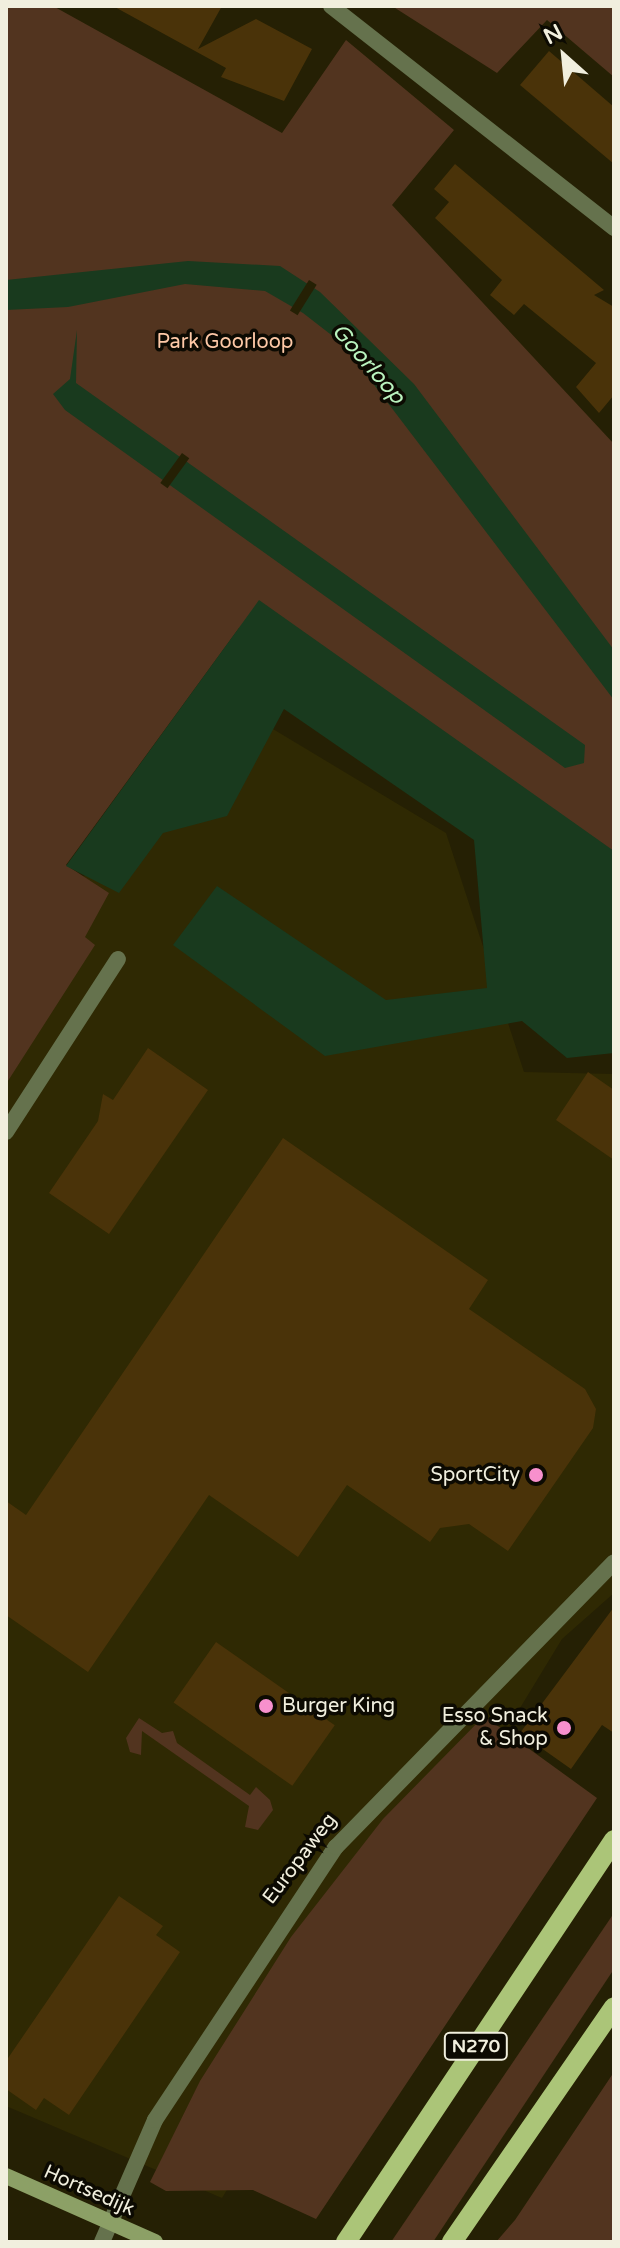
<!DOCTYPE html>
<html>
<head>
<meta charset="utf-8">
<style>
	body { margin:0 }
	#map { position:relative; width:620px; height:2248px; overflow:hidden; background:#252004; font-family:"Varela Round",sans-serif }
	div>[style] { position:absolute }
	.built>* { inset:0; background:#2f2903 }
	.green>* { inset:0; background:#52341f }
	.water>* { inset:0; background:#193a1e }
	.pier>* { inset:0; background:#252004; transform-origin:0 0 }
	.building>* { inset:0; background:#4a3309; transform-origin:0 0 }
	.street>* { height:16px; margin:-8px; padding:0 8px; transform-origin:8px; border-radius:8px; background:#65724d }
	.secondary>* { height:16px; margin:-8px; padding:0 8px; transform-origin:8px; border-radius:8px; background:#8ca066 }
	.primary>* { height:20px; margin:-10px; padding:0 10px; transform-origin:10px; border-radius:10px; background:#abc578 }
	.dots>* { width:22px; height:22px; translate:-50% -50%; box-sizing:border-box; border:4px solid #0c0a02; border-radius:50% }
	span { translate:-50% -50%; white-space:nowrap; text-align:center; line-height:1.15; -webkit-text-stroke:7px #0c0a02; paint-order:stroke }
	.shield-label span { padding:2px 6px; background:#0c0a02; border:2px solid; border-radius:6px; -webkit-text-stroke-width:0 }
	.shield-label { font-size:18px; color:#f1efde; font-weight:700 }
	.park-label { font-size:20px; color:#fec9a7 }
	.poi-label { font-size:20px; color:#f1efde }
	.right { translate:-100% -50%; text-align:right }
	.left { translate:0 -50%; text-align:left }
	.street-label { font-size:20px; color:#f1efde }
	.water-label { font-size:22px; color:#b9f3be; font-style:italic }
	.frame { position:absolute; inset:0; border:8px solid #f1efde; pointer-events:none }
	.north { position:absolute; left:524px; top:16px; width:80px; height:80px; -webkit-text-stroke:6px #0c0a02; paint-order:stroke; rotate:333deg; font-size:22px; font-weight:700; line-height:32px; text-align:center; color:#f1efde }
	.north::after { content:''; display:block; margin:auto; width:28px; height:36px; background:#f1efde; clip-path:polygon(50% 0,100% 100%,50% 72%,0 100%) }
</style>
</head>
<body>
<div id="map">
	<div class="built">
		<div style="clip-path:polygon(258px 720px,446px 833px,524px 1072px,614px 1074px,614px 1593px,562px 1639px,222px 2198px,6px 2106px,6px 1004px,78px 881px)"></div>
	</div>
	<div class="green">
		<div style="clip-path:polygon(6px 6px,53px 6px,282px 133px,346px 40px,454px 130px,392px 205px,614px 444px,614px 920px,239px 628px,66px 865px,109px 893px,85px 937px,95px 945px,6px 1084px)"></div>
		<div style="clip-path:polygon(392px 6px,614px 6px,614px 77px,547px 20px,497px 73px)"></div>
		<div style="clip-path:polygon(484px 1716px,597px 1798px,316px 2219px,253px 2190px,166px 2191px,150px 2182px,200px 2081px,291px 1937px,383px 1819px)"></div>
		<div style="clip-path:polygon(139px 1718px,162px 1733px,173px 1731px,177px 1743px,250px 1795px,256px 1787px,270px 1800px,273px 1810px,258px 1830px,245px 1827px,249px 1806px,142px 1731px,141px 1755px,130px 1752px,126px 1738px)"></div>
		<div style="clip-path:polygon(614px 1913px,614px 1969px,433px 2242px,391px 2242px)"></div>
		<div style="clip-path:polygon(614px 2072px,614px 2241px,496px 2242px,515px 2220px)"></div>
	</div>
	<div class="water">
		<div style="clip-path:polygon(188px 261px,280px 266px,320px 292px,414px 384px,614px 650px,614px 700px,343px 344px,303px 313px,265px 291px,185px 284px,68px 307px,6px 310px,6px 280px)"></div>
		<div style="clip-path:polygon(77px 330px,76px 383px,585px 745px,584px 763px,565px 768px,65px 410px,53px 394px,70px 379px)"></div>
		<div style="clip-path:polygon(259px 600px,614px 851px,614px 1053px,567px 1058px,522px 1021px,325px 1056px,173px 945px,217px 886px,386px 1000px,487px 988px,474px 840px,284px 709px,227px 816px,163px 833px,119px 893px,66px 866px)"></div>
	</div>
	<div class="pier">
		<div style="left:309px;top:280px;width:9px;height:36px;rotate:32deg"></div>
		<div style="left:182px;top:453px;width:9px;height:37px;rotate:36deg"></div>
	</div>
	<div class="building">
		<div style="clip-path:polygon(113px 6px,222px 6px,198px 49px,256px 19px,312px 49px,284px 101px,221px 77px,226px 68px)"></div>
		<div style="clip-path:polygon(549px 51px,614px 107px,614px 164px,520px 85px)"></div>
		<div style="clip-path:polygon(455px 164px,604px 290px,594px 295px,614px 307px,614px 395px,599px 413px,576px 387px,596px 363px,524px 304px,514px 315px,490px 295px,502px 280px,435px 218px,449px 202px,434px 189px)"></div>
		<div style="clip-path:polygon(148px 1048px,208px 1090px,109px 1234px,49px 1193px,98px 1121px,103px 1094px,113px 1100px)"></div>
		<div style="clip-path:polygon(588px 1072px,614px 1090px,614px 1160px,556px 1120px)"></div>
		<div style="clip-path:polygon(283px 1138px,488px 1280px,469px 1309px,585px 1389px,596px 1409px,593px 1428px,508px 1551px,469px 1524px,440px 1528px,430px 1542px,347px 1485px,298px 1557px,209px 1495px,88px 1672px,6px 1615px,6px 1501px,26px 1515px)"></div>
		<div style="clip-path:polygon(614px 1607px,614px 1733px,602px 1725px,571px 1769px,520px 1733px)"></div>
		<div style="left:216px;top:1642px;width:145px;height:74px;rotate:35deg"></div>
		<div style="clip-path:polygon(119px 1896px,163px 1926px,156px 1935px,180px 1952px,69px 2115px,44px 2098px,36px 2110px,6px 2089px,6px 2061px)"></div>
	</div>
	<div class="street">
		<div style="left:331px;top:6px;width:360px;rotate:38.1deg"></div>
		<div style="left:6px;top:1132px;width:206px;rotate:-57.1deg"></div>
		<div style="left:102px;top:2242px;width:133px;rotate:-66.5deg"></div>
		<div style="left:155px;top:2120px;width:328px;rotate:-56.5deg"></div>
		<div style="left:336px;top:1847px;width:398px;rotate:-45.7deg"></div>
	</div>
	<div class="secondary">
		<div style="left:6px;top:2176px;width:163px;rotate:23.9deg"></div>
	</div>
	<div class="primary">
		<div style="left:346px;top:2242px;width:483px;rotate:-56.3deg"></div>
		<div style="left:452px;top:2242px;width:285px;rotate:-55.4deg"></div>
	</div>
	<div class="dots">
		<div style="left:536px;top:1475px;background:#f790cd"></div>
		<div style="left:266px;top:1706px;background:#f790cd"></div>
		<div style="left:564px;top:1728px;background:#f790cd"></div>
	</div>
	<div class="shield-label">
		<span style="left:476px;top:2046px">N270</span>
	</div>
	<div class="park-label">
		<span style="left:225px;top:342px">Park Goorloop</span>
	</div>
	<div class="poi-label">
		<span class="right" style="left:520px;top:1475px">SportCity</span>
		<span class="left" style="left:282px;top:1706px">Burger King</span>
		<span class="right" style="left:548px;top:1728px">Esso Snack<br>&amp; Shop</span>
	</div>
	<div class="street-label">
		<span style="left:300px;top:1859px;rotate:-53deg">Europaweg</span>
		<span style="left:89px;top:2191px;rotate:24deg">Hortsedijk</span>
	</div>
	<div class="water-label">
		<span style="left:368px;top:364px;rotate:49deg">Goorloop</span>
	</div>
	<div class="frame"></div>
	<div class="north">N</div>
</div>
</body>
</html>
